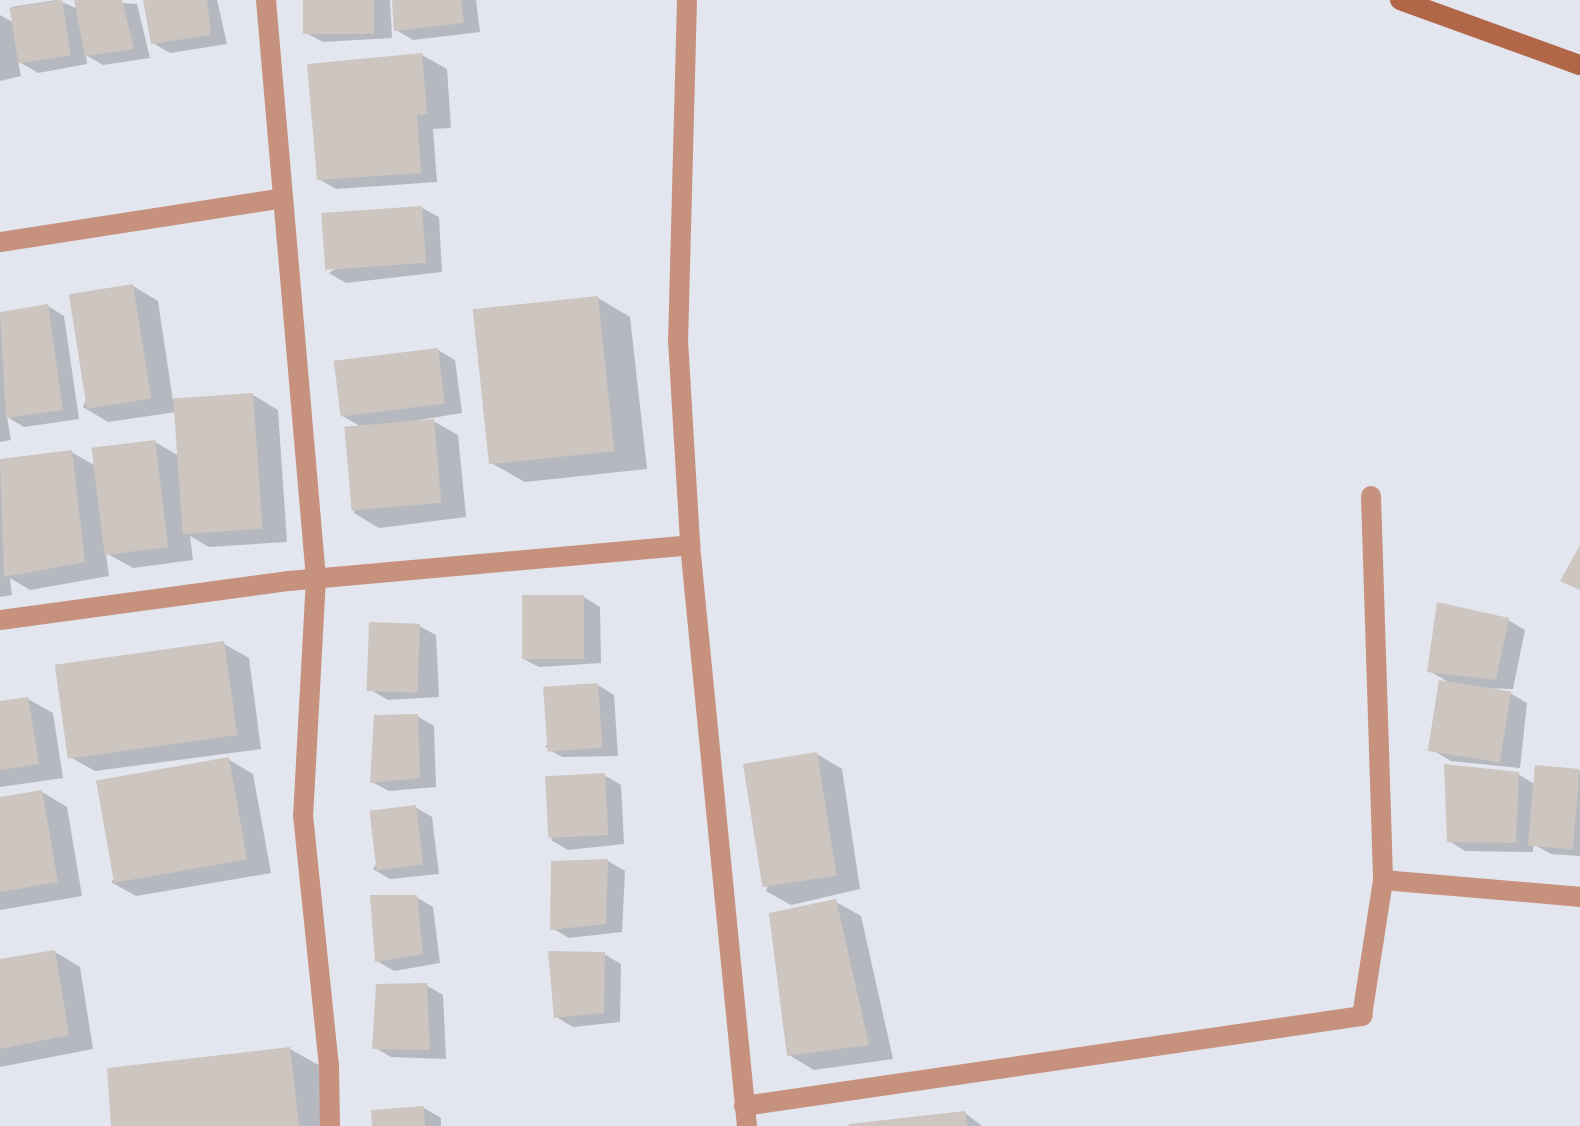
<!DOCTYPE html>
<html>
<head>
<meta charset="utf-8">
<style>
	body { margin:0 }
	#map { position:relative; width:1580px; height:1126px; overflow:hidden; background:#e4e6ef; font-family:Arial,sans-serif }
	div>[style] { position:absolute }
	.shadow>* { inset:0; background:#0003 }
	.building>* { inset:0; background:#cdc5bf; transform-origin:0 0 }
	.street>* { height:20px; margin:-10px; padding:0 10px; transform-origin:10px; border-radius:10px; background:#c6917d }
	.secondary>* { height:20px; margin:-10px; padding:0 10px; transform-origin:10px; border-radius:10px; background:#b16648 }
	span { translate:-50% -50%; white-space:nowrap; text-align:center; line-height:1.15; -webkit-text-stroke:8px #e4e6ef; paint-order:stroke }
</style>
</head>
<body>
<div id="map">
	<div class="shadow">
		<div style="clip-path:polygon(57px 0,78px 9px,76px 0,137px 4px,150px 58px,103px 65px,86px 55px,87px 64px,38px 73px,18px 61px,21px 76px,0 81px,0 15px,14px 23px,11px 7px)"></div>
		<div style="clip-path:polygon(145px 0,217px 0,227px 44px,170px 53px,153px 43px)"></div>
		<div style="clip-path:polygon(305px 0,390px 0,392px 38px,323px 42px,306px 33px)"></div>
		<div style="clip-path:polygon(394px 0,476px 0,480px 32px,413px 40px,396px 30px)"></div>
		<div style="clip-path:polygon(422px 55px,447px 69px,451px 128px,433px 129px,437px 182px,336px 189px,319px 179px)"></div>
		<div style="clip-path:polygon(422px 208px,439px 217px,442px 272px,346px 283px,329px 273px)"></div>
		<div style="clip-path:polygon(133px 286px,158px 301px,173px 401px,253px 395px,278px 410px,287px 542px,209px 547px,190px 536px,193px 560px,133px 568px,106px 553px,109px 576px,30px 590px,10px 578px,12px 595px,0 597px,0 461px,71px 452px,96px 466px,155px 442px,179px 456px,176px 412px,108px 422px,83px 407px)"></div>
		<div style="clip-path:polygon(598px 298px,630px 317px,647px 469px,525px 482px,493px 464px)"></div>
		<div style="clip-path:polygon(48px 306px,64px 316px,79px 419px,24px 427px,7px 417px,11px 440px,0 442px,0 314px)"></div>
		<div style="clip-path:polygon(438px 350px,455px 360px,462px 413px,383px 426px,433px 421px,458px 435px,466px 517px,379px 528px,354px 513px,363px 428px,341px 415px)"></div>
		<div style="clip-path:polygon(584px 597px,600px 607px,601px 663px,539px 667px,522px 658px)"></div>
		<div style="clip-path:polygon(1508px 620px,1525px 630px,1513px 689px,1479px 688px,1510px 693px,1527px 703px,1520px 768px,1451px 761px,1434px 751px,1452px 684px,1429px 671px)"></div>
		<div style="clip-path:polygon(419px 626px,436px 635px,439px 697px,388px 700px,371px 690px)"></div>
		<div style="clip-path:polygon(224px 644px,249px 658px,261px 749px,95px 771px,70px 757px)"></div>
		<div style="clip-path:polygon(598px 685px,614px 695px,618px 756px,562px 757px,545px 747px)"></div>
		<div style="clip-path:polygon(28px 699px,53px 713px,63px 778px,0 787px,0 703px)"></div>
		<div style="clip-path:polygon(417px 716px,434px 726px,436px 787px,389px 791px,372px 782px)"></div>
		<div style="clip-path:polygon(817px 754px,842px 769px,860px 889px,791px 905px,766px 891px)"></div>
		<div style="clip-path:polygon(228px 759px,253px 774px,271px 873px,136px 896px,111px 882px)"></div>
		<div style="clip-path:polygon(1580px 771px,1580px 856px,1551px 854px,1533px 844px,1533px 852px,1465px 851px,1449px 841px,1518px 774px,1536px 785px)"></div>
		<div style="clip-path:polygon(604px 775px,621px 785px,624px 844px,568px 850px,551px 840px)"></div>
		<div style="clip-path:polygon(42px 792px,67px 807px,82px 896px,0 910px,0 799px)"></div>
		<div style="clip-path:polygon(415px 807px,432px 817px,439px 874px,390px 879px,373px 869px)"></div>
		<div style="clip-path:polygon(608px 861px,625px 871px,622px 932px,569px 938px,552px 928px)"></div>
		<div style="clip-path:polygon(416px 897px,433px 907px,440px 963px,394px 971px,377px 961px)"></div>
		<div style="clip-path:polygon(836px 902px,861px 916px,893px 1059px,814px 1070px,789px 1055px)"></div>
		<div style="clip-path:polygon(55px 952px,80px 967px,93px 1049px,0 1067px,0 961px)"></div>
		<div style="clip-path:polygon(604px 954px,621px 964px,620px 1022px,573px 1027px,556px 1017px)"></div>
		<div style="clip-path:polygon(426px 985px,443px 995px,446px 1059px,391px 1057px,374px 1047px)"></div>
		<div style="clip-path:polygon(290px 1049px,322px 1067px,329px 1126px,113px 1126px)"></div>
		<div style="clip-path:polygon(424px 1108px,441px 1118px,441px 1126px,374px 1126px)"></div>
		<div style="clip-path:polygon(965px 1113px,982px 1126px,849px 1126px)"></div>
	</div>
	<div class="building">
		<div style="left:62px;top:0;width:56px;height:53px;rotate:81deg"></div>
		<div style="clip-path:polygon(74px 0,122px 0,134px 49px,85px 56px)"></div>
		<div style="clip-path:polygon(143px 0,207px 0,211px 35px,151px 44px)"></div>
		<div style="left:303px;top:0;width:71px;height:34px"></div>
		<div style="clip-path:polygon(392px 0,461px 0,464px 23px,394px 31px)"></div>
		<div style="clip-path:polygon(422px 53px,427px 114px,417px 115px,421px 173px,317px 180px,307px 64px)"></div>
		<div style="left:422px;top:206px;width:57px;height:101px;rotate:86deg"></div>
		<div style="left:133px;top:284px;width:116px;height:65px;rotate:81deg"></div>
		<div style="left:598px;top:296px;width:156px;height:126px;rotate:84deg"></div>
		<div style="clip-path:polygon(48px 304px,63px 410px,6px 418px,0 312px)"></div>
		<div style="left:438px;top:348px;width:56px;height:105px;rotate:83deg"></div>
		<div style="left:253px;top:393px;width:136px;height:80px;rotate:86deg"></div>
		<div style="left:434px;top:419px;width:84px;height:90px;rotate:85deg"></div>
		<div style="left:155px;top:440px;width:108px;height:64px;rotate:83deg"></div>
		<div style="clip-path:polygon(72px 450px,85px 562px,4px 577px,0 459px)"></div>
		<div style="clip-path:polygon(1580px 545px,1580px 590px,1560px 581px)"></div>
		<div style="left:522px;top:595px;width:62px;height:64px"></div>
		<div style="clip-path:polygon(1437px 602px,1509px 618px,1496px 680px,1427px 672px)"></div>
		<div style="left:369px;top:622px;width:51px;height:69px;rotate:2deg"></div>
		<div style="left:224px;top:641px;width:95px;height:171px;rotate:82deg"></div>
		<div style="left:1439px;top:680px;width:73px;height:72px;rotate:9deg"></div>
		<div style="left:598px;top:683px;width:65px;height:55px;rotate:86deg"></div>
		<div style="clip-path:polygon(28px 697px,39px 764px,0 770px,0 701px)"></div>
		<div style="clip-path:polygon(418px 714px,420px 778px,370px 783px,374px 715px)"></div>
		<div style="left:817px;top:752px;width:125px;height:75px;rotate:81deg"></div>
		<div style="left:229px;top:757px;width:104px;height:135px;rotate:80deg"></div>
		<div style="clip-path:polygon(1444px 764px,1519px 772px,1516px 843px,1447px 842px)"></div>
		<div style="left:1535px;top:765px;width:45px;height:81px;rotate:5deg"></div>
		<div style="left:605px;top:773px;width:62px;height:60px;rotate:87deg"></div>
		<div style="clip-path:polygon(42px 790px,58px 882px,0 892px,0 797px)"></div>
		<div style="left:416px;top:805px;width:60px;height:47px;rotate:83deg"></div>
		<div style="clip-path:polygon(608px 859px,606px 924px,550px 930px,551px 861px)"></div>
		<div style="clip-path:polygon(370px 895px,417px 895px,423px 954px,375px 962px)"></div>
		<div style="clip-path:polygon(836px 899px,869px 1045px,787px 1056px,769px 913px)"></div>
		<div style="clip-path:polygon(55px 950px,69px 1035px,0 1049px,0 959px)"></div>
		<div style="clip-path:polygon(548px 951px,605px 952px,604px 1013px,554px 1018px)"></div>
		<div style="clip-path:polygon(427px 983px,430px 1050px,372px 1049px,376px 984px)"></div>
		<div style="clip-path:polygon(290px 1047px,299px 1126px,111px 1126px,107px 1068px)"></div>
		<div style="clip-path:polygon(424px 1106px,425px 1126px,372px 1126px,371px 1110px)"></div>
		<div style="clip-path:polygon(965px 1111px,968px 1126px,849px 1126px,849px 1124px)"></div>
	</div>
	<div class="street">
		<div style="left:266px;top:0;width:580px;rotate:85.06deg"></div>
		<div style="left:316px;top:578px;width:237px;rotate:93.1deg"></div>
		<div style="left:303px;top:815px;width:251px;rotate:84.1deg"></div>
		<div style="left:329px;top:1065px;width:61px;rotate:89.1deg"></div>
		<div style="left:687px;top:0;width:340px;rotate:91.5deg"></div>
		<div style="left:678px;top:340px;width:205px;rotate:86.6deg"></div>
		<div style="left:690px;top:545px;width:584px;rotate:84.4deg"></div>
		<div style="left:0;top:242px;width:286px;rotate:-8.8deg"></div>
		<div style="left:1371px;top:496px;width:384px;rotate:88.2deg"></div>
		<div style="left:1383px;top:880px;width:198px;rotate:4.9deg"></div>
		<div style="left:0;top:620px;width:292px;rotate:-7.7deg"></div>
		<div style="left:289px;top:581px;width:403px;rotate:-5.1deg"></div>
		<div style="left:744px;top:1106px;width:625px;rotate:-8.29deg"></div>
		<div style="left:1362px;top:1016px;width:138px;rotate:-81.2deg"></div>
	</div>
	<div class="secondary">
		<div style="left:1400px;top:0;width:191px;rotate:19.9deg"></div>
	</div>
</div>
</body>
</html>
